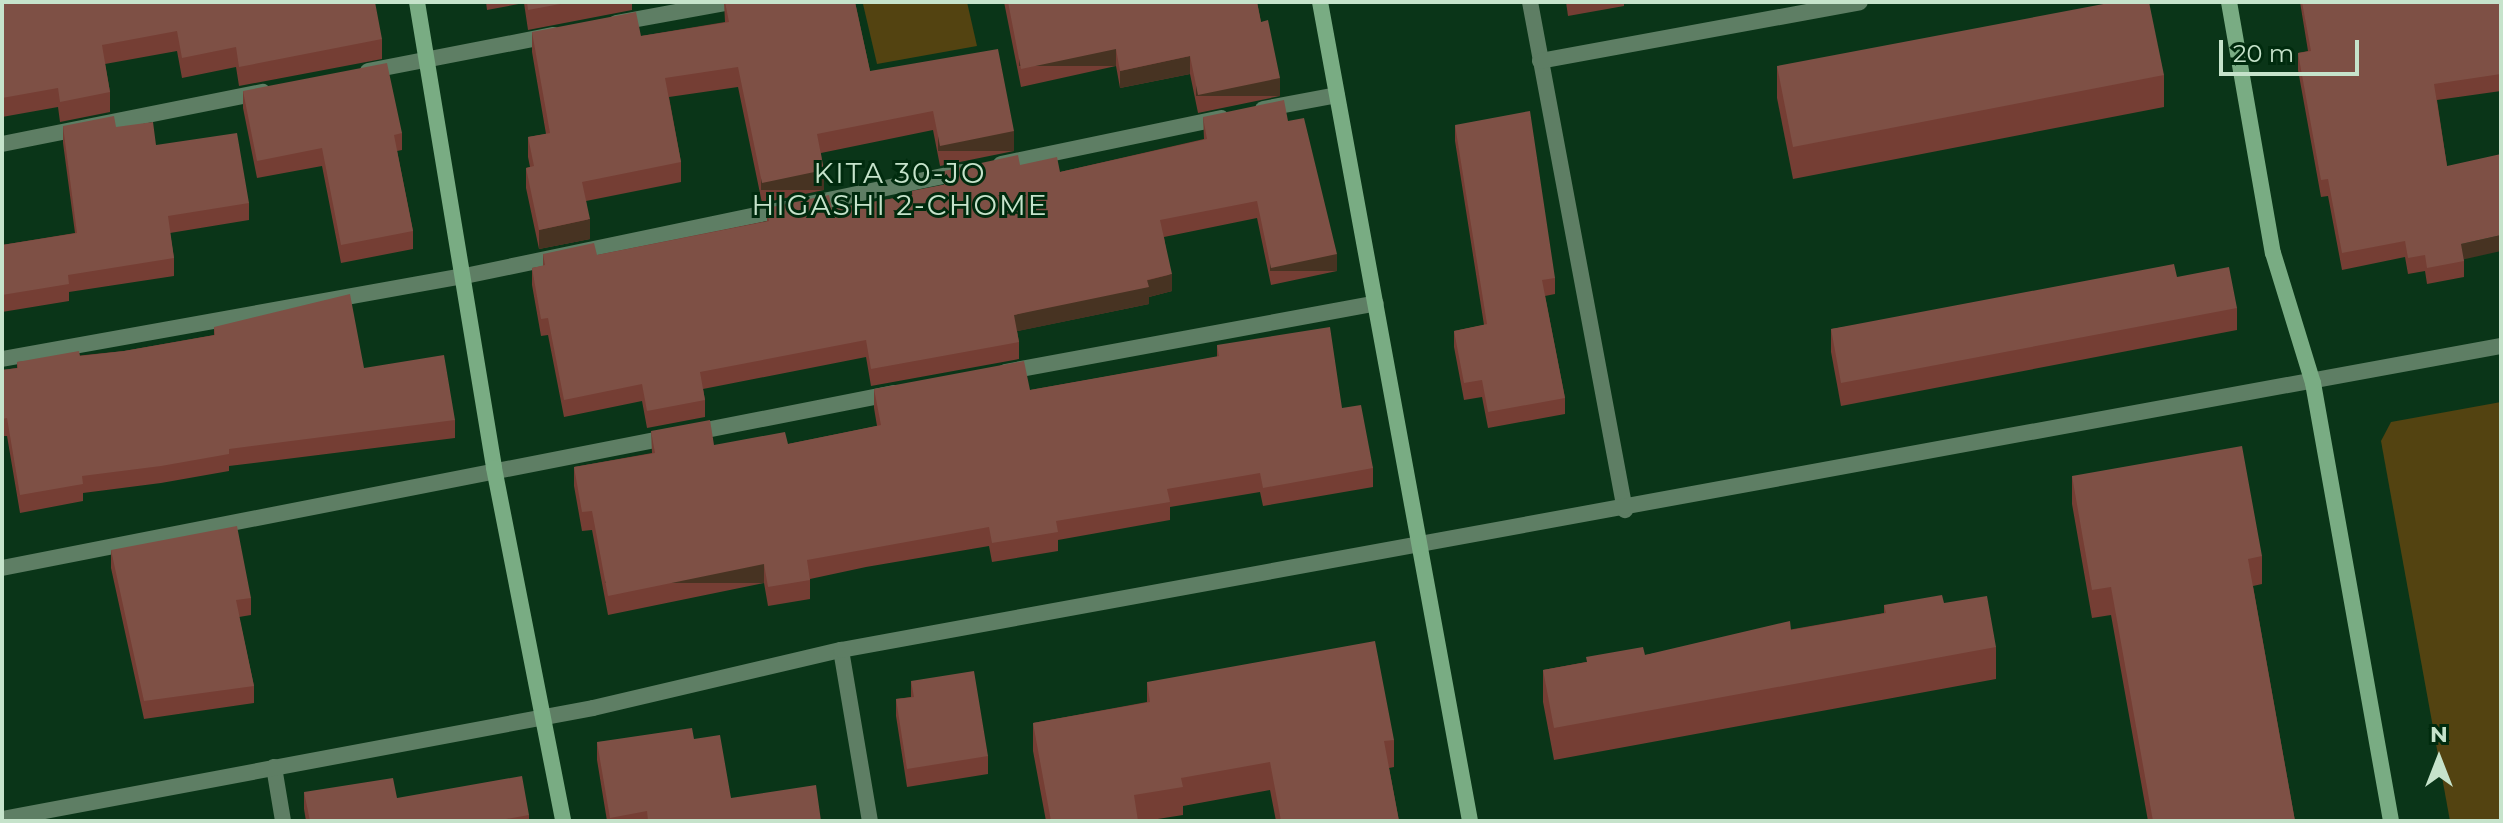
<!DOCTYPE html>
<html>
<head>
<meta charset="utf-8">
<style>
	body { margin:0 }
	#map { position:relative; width:2503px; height:823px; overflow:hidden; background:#0a3518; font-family:Montserrat,sans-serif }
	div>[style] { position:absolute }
	.green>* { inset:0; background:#534311 }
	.street>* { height:16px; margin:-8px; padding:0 8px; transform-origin:8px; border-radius:8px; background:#5e7e64 }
	.secondary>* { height:16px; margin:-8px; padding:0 8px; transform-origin:8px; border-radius:8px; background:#79ac83 }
	.wall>* { inset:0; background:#753e34 }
	.shaded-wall>* { inset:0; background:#473322; transform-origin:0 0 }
	.building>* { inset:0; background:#7e5045 }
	span { translate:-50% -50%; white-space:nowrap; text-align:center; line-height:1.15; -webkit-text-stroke:6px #002b0e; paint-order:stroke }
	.neighbourhood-label { font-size:28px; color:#c6e3cb; letter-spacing:2px }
	.frame { position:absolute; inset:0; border:4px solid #c6e3cb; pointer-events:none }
	.north { position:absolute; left:2399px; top:719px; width:80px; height:80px; -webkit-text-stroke:6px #002b0e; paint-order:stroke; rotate:0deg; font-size:22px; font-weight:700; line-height:32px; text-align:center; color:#c6e3cb }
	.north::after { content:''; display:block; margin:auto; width:28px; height:36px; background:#c6e3cb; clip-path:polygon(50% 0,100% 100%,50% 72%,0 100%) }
	.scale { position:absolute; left:2219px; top:40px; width:140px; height:36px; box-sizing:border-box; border:4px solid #c6e3cb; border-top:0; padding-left:10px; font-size:24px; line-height:28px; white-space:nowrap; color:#c6e3cb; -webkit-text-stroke:6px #002b0e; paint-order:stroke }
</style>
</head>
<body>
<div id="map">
	<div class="green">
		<div style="clip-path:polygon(967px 2px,977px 46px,877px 64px,863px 4px)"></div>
		<div style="clip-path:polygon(2501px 402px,2501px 821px,2450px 821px,2381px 441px,2391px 422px)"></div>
	</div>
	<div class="street">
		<div style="left:1530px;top:2px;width:517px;rotate:79.41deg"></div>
		<div style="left:616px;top:23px;width:116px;rotate:-10.4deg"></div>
		<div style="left:1540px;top:61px;width:325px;rotate:-10.4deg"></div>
		<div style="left:368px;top:71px;width:189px;rotate:-11deg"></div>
		<div style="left:1263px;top:109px;width:75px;rotate:-10.7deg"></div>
		<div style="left:2px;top:144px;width:266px;rotate:-11.3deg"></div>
		<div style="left:1001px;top:164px;width:225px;rotate:-11.8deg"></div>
		<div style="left:809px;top:204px;width:156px;rotate:-11.8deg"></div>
		<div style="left:2px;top:359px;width:465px;rotate:-10.2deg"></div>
		<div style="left:460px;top:277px;width:333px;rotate:-11.8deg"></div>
		<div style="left:1005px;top:372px;width:377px;rotate:-10.5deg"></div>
		<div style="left:2px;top:568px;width:910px;rotate:-11.09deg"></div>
		<div style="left:841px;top:650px;width:173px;rotate:80.4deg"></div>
		<div style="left:274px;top:767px;width:55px;rotate:80.5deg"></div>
		<div style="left:2px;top:819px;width:601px;rotate:-10.64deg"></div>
		<div style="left:593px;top:708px;width:255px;rotate:-13.2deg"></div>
		<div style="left:841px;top:650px;width:1688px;rotate:-10.38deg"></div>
	</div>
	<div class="secondary">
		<div style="left:417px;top:2px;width:472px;rotate:80.6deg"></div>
		<div style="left:494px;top:468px;width:360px;rotate:78.9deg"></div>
		<div style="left:1320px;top:2px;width:833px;rotate:79.62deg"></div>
		<div style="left:2229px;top:2px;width:255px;rotate:80.1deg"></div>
		<div style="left:2273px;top:253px;width:136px;rotate:72.9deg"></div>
		<div style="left:2313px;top:383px;width:445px;rotate:79.9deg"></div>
	</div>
	<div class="wall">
		<div style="clip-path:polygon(2px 2px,382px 39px,382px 59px,239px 86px,236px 67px,182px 78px,177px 51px,105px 64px,110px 92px,110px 112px,60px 122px,58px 107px,2px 117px)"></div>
		<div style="clip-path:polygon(486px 2px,632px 2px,632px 10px,528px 30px,524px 3px,487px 10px)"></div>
		<div style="clip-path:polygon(724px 2px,855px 2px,870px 71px,1014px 151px,940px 166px,933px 130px,821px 153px,824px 190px,762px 203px,738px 87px,669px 97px,681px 162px,681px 182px,586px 201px,590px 239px,539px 249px,526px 188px,526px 168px,530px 167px,528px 157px,528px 137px,546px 134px,532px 52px,532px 32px,641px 36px,725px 22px)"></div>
		<div style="clip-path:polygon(1004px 2px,1257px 2px,1261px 22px,1280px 96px,1198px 113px,1190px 74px,1120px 88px,1116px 66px,1021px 87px)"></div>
		<div style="clip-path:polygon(1566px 2px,1624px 2px,1624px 6px,1568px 16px)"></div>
		<div style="clip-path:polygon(2300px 2px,2501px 2px,2501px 91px,2437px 100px,2447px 166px,2464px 260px,2464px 277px,2427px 284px,2425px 271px,2408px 274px,2405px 257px,2342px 270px,2328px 196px,2321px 197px,2298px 70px,2298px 53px,2308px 51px)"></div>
		<div style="clip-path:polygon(1777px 66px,2164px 75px,2164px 107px,1793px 179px,1777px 98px)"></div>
		<div style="clip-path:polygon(243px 91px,402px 133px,402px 150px,397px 151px,413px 231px,413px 249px,341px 263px,322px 166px,257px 178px,243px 108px)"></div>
		<div style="clip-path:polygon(1203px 117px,1288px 121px,1337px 271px,1271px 285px,1257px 218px,1164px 237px,1172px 291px,1149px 297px,1149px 304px,1017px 331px,1019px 342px,1019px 359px,871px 386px,866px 357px,703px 389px,705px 400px,705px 417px,647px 428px,642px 401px,564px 417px,548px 335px,541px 336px,532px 285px,532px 268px,543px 266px,543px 254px,597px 255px,767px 221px,767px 208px,832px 209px,912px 195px,912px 191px,944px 185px,944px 171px,1020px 165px,1060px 172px,1204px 139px)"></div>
		<div style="clip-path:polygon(1455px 125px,1555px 278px,1555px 294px,1545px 296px,1565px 398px,1565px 414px,1488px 428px,1482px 397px,1464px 400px,1454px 347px,1454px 331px,1484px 325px,1455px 141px)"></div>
		<div style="clip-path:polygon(63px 126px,116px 127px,156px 145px,249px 203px,249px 220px,170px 233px,174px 258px,174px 276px,69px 292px,69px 301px,2px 312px,2px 245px,75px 233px,63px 143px)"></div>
		<div style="clip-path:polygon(2177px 277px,2237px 308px,2237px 330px,1841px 406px,1831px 352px,1831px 329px)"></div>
		<div style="clip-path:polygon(214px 327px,364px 368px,455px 420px,455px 438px,229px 466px,229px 471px,161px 483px,83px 493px,83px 501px,20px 513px,7px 436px,2px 436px,2px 370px,17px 368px,17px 362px,124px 351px,214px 335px)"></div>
		<div style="clip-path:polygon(1217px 345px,1342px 408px,1373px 468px,1373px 487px,1263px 506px,1260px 492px,1170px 507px,1170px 520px,1058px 540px,1058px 551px,992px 562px,989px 546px,866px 567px,810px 579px,810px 599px,768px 606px,764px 583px,608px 615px,592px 530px,582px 531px,574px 486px,574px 467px,652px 453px,651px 431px,714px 445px,788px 444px,877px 426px,874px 408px,874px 389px,1030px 390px,1217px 357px)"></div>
		<div style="clip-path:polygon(2072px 476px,2262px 556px,2262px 584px,2253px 586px,2295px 821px,2148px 821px,2111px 615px,2092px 618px,2072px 504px)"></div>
		<div style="clip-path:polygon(111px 550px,251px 598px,251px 615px,239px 617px,254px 686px,254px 703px,144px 719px,111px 568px)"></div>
		<div style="clip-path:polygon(1944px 603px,1996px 647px,1996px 679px,1554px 760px,1543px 702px,1543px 670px,1586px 662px,1645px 655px,1884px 613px,1884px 605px)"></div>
		<div style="clip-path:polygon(911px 681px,988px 756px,988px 774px,907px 787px,896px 716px,896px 699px,911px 697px)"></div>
		<div style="clip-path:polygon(1147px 682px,1394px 740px,1394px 767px,1389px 768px,1399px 821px,1276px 821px,1270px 790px,1183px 806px,1183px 815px,1145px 821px,1046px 821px,1033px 751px,1033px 723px,1147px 702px)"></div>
		<div style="clip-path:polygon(694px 739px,731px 798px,821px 821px,607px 821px,597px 760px,597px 742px)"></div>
		<div style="clip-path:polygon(304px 792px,397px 798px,529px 815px,529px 821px,306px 821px,304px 809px)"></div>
	</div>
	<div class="shaded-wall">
		<div style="left:1116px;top:49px;width:17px;height:97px;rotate:90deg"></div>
		<div style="clip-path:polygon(1190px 56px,1190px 74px,1120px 88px,1120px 71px)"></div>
		<div style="left:1280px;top:78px;width:18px;height:84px;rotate:90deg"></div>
		<div style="left:1014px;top:131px;width:20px;height:76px;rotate:90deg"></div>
		<div style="left:824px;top:170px;width:20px;height:63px;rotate:90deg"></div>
		<div style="clip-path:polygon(590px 219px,590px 239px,539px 249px,539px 230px)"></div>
		<div style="clip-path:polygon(2501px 235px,2501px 251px,2461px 260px,2461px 244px)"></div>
		<div style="left:1337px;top:254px;width:17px;height:67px;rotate:90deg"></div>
		<div style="clip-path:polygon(1172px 274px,1172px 291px,1149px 297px,1149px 304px,1014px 332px,1014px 315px)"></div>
		<div style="left:764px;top:564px;width:19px;height:159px;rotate:90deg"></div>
	</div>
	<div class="building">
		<div style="clip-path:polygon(2px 2px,375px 2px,382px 39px,239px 67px,236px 47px,182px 58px,177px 31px,102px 45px,110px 92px,60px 102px,58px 88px,2px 98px)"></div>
		<div style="clip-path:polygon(527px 2px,571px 2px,528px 10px)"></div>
		<div style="clip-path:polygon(725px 2px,855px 2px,870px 71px,998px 49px,1014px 131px,940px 146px,933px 111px,817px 134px,824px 170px,762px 183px,738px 67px,665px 78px,681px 162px,582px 182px,590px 219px,539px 230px,526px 168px,534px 166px,528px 137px,550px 133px,532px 32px,636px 12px,641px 36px,729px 22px)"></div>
		<div style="clip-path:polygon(1008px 2px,1257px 2px,1261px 22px,1268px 20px,1280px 78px,1198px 95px,1190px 56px,1120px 71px,1116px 49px,1021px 69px)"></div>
		<div style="clip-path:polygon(2114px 2px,2149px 2px,2164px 75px,1793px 147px,1777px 66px)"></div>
		<div style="clip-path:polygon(2302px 2px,2501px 2px,2501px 74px,2434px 84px,2447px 166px,2501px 154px,2501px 235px,2461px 244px,2464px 261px,2427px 268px,2425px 255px,2408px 258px,2405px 241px,2342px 253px,2328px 179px,2321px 180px,2298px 53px,2311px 51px)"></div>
		<div style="clip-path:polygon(387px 63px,402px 133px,394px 135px,413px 231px,341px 245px,322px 148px,257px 161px,243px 91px)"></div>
		<div style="clip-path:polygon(1284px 100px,1288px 121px,1304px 118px,1337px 254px,1271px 268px,1257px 201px,1160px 220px,1172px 274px,1147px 280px,1149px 287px,1014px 315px,1019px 342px,871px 369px,866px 340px,700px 372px,705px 400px,647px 411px,642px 384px,564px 400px,548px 318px,541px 319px,532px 268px,545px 265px,543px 254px,594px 243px,597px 255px,769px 221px,767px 208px,829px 195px,832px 209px,913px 195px,912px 191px,947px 184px,944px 171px,1018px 155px,1020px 165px,1057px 157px,1060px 172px,1207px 139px,1203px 117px)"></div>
		<div style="clip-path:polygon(1530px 111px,1555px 278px,1542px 280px,1565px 398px,1488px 412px,1482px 380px,1464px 383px,1454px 331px,1487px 324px,1455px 125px)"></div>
		<div style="clip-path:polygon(114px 116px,116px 127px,153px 122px,156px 145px,237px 133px,249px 203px,168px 216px,174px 258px,68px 275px,69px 284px,2px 295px,2px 245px,77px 233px,63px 126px)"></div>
		<div style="clip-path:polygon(2174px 264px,2177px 277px,2229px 267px,2237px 308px,1841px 383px,1831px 329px)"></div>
		<div style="clip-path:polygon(350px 294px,364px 368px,444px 355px,455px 420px,229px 449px,229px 454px,161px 466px,82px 476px,83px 484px,20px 495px,7px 418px,2px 419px,2px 370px,18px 368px,17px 362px,79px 351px,80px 356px,124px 351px,215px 335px,214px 327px)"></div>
		<div style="clip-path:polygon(1330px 327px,1342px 408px,1361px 405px,1373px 468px,1263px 488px,1260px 473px,1167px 489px,1170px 502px,1056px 521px,1058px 532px,992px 543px,989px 527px,807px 560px,810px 580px,768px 587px,764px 564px,608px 596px,592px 511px,582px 512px,574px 467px,655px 453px,651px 431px,710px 420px,714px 445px,785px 432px,788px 444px,881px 425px,874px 389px,1024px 361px,1030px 390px,1219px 356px,1217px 345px)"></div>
		<div style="clip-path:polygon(2242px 446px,2262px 556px,2248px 559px,2295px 821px,2153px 821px,2111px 587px,2092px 590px,2072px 476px)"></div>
		<div style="clip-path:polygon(237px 526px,251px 598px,236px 600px,254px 686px,144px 701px,111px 550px)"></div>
		<div style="clip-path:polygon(1942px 595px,1944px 603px,1987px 596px,1996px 647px,1554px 728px,1543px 670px,1587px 662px,1586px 657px,1643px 647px,1645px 655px,1790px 621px,1791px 630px,1886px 613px,1884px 605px)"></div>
		<div style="clip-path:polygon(1375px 641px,1394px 740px,1384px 741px,1399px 821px,1281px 821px,1270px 762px,1181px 778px,1183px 787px,1134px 795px,1138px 821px,1051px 821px,1033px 723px,1150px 702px,1147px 682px)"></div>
		<div style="clip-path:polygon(974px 671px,988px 756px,907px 769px,896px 699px,914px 697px,911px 681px)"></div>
		<div style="clip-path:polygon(692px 728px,694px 739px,720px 735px,731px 798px,816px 785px,821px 821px,648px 821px,647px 811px,610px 818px,597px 742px)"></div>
		<div style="clip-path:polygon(522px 776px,529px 815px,506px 819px,506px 821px,310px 821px,304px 792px,393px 778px,397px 798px)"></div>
	</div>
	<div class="neighbourhood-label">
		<span style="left:900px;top:189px">KITA 30-JO<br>HIGASHI 2-CHOME</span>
	</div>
	<div class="frame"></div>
	<div class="north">N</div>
	<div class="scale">20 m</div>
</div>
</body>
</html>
